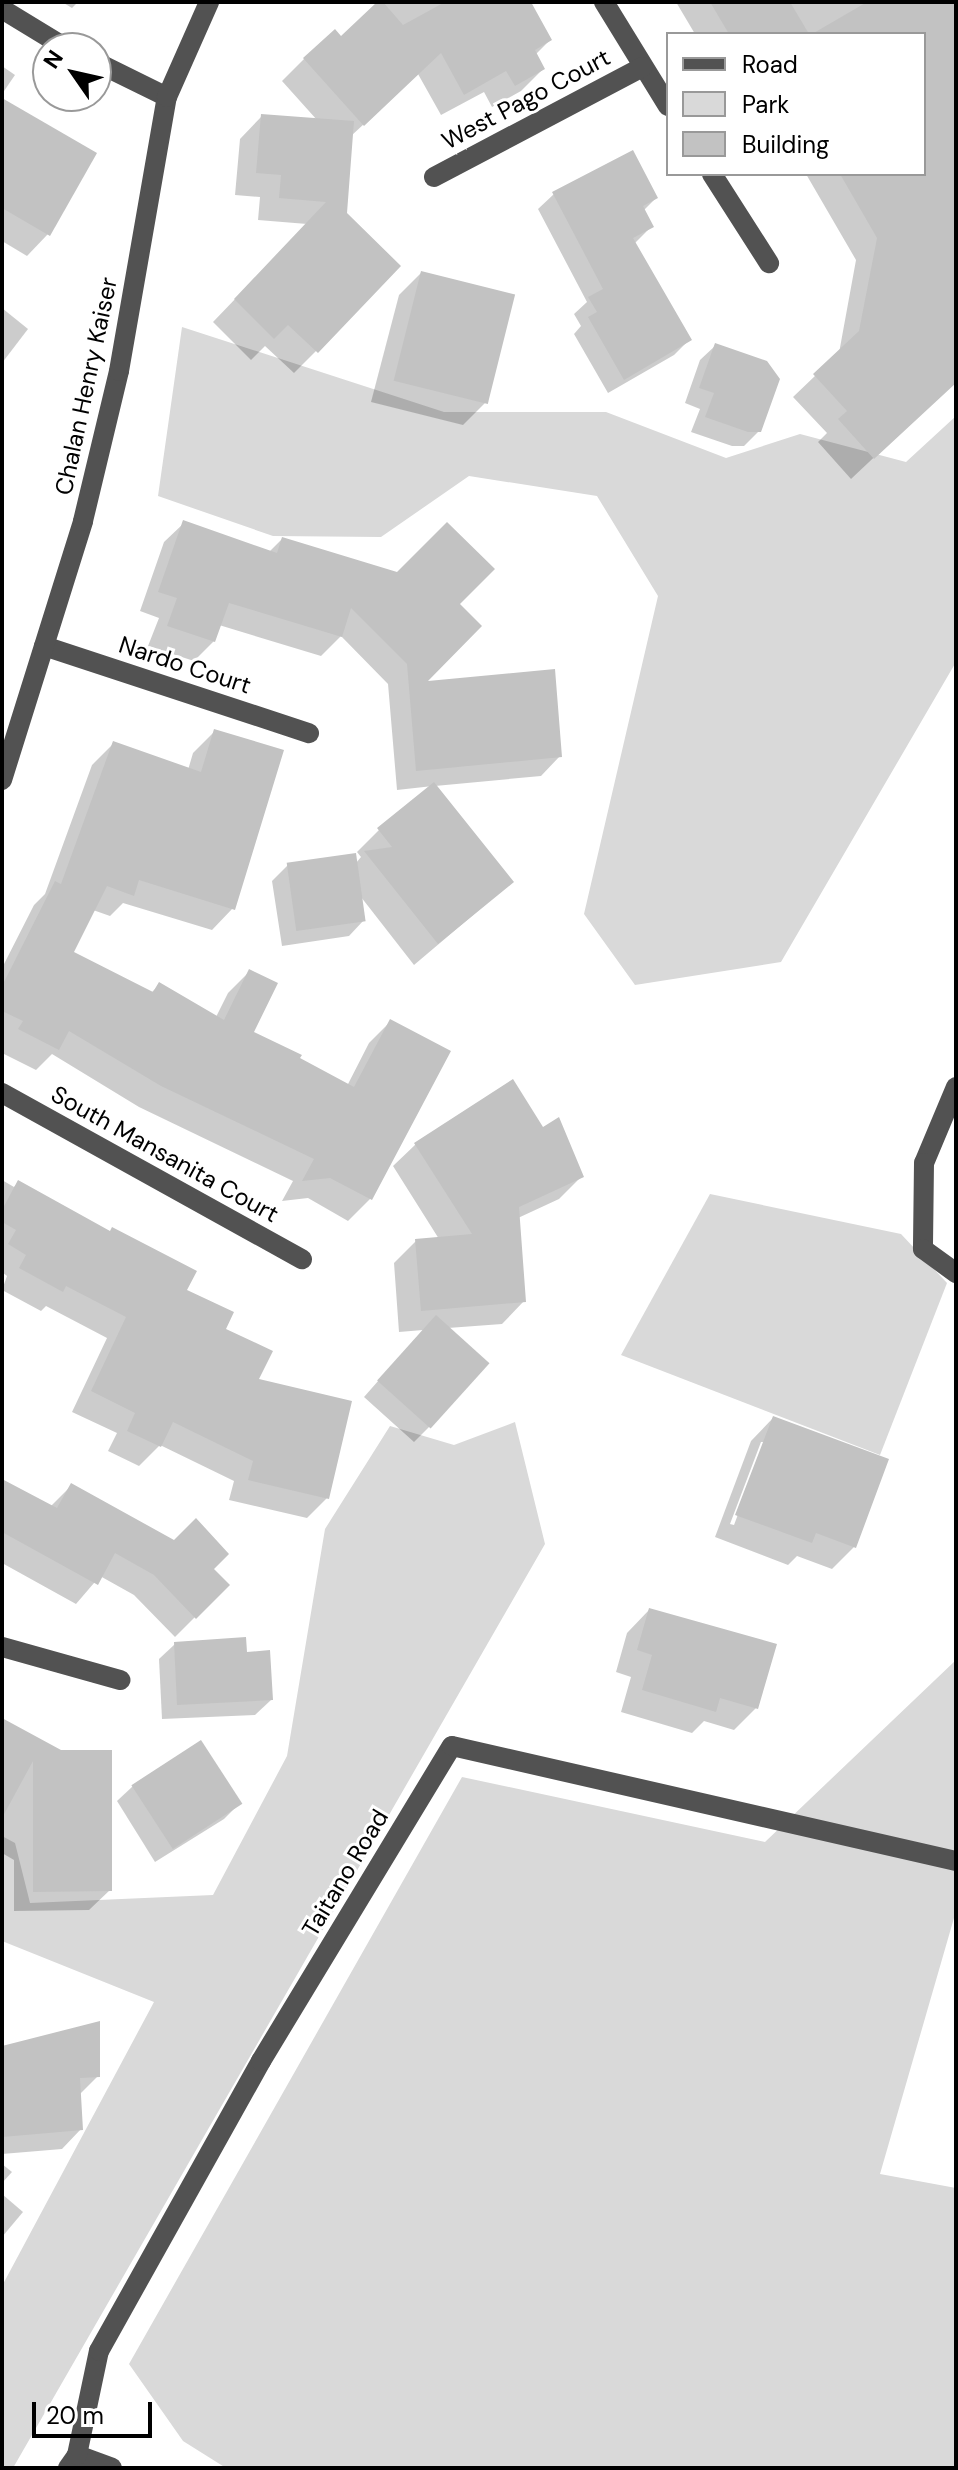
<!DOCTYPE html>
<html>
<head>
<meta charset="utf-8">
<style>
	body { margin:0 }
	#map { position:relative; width:958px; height:2470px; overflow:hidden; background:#fff; font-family:"DM Sans",sans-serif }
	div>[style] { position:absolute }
	.green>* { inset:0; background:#d9d9d9 }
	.shadow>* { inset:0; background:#0003 }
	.building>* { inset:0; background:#c2c2c2; transform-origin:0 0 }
	.minor>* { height:20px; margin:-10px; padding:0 10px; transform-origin:10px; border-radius:10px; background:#525252 }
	span { translate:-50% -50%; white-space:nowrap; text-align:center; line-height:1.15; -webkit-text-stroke:6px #fff; paint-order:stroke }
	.street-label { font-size:24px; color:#000 }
	.frame { position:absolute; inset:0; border:4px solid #000; pointer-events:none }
	.legend { position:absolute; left:666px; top:32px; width:260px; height:144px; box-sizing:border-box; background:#fff; border:2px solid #999; margin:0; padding:10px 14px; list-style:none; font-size:24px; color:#000 }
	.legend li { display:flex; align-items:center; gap:16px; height:40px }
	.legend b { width:40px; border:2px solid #999 }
	.north { position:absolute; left:32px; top:32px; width:80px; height:80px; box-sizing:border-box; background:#fff; border:2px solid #999; border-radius:50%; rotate:304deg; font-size:22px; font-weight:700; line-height:32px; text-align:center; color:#000 }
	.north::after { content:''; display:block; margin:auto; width:28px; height:36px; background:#000; clip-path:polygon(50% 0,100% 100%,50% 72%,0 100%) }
	.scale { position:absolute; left:32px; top:2402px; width:120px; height:36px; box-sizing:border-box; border:4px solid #000; border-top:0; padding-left:10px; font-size:24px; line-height:28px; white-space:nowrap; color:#000; -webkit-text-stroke:6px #fff; paint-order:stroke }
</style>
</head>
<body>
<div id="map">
	<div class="green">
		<div style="clip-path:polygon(182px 327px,444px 412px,606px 412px,726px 458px,800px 434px,906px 462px,956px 416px,956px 662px,781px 962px,635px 985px,584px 914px,658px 596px,597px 496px,469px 476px,381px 537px,273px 536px,158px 496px)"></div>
		<div style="clip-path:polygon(710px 1194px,901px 1234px,947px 1283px,880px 1455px,621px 1355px)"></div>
		<div style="clip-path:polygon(515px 1422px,545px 1544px,13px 2468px,2px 2468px,2px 2286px,154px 2002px,2px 1941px,2px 1836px,15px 1843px,30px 1903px,213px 1895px,287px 1756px,325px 1529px,390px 1426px,454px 1445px)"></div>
		<div style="clip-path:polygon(956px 1660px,956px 1911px,880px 2174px,956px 2188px,956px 2468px,226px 2468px,183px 2441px,129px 2364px,462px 1777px,765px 1842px)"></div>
	</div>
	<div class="shadow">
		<div style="clip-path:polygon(62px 2px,78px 2px,72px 8px)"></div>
		<div style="clip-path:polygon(379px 2px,529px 2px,550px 40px,535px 55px,543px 69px,521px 91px,492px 107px,484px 92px,441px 115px,418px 74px,351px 136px,316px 351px,294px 373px,265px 346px,251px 360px,213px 322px,307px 224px,258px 220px,260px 197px,235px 195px,240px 139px,262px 116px,317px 120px,282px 81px,304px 59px,341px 38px)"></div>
		<div style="clip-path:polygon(676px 2px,956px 2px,956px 380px,851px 479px,818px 442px,827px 433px,793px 397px,839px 353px,856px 260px,806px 174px,924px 174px,924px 34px,695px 34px)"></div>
		<div style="clip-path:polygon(2px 66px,15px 75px,2px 94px)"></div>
		<div style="clip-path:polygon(2px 100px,48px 234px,27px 256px,2px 241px)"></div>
		<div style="clip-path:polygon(554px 194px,656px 198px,643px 211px,651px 227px,634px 244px,689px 340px,674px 355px,608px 393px,574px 334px,581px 326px,574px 314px,587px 302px,538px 209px)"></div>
		<div style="clip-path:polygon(421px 273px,485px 403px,463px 425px,371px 402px,399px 295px)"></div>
		<div style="clip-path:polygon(2px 308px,28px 329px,2px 363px)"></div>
		<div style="clip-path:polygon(716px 345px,759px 431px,744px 446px,732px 446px,691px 432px,700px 409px,685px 403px,700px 360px)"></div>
		<div style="clip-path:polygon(184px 523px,269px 552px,282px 539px,457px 604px,423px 684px,560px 756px,541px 776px,435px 786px,512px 882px,414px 965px,361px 897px,364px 920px,349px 936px,282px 946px,272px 881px,288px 865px,356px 863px,361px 857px,357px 852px,379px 830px,433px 786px,397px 790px,388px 684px,341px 636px,321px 656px,219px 625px,214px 641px,194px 661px,148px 646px,159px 618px,140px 611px,164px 542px)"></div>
		<div style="clip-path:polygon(215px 731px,233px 908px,212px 930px,123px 903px,110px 916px,93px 910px,71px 953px,151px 993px,160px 984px,216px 1017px,228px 993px,250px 971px,251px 1033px,347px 1086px,369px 1043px,391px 1021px,448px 1052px,370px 1199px,348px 1221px,308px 1198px,282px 1201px,293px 1181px,139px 1107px,52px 1054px,36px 1070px,2px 1053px,2px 968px,34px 905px,45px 894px,92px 765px,114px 743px,188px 770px,193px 753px)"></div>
		<div style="clip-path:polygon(542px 1129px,582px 1176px,559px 1199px,518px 1218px,524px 1301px,502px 1324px,448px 1328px,429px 1427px,414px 1442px,364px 1397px,423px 1330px,399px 1332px,394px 1263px,416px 1241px,439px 1239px,393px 1166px,416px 1144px)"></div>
		<div style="clip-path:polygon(2px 1180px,14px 1187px,18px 1183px,184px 1290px,223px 1330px,327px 1498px,307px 1518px,229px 1500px,234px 1481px,160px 1445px,139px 1466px,108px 1451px,117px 1433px,72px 1412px,107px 1338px,46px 1306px,41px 1311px,2px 1290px,7px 1276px,2px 1272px)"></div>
		<div style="clip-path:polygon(evenodd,773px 1418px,854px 1547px,832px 1569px,797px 1556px,788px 1565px,715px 1537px,751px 1441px,773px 1418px,761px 1442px,765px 1442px,734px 1525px,730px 1524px,761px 1442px)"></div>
		<div style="clip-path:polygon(2px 1481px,50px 1507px,72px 1485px,211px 1569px,227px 1585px,175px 1637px,134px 1595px,100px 1576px,76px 1604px,2px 1563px)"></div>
		<div style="clip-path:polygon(649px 1610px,756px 1708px,734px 1730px,704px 1721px,692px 1733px,621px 1712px,631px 1677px,616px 1672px,627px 1633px)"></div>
		<div style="clip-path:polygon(175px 1644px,245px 1654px,271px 1700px,255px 1715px,162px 1719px,159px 1659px)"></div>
		<div style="clip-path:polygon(2px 1720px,60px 1752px,110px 1890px,89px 1910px,14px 1911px,14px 1860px,2px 1853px)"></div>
		<div style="clip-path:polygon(133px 1786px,239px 1804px,224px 1819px,155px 1862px,117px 1801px)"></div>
		<div style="clip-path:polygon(2px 2048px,98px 2076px,79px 2095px,81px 2129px,62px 2149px,2px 2154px)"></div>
		<div style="clip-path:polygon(2px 2164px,12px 2172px,2px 2183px)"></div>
		<div style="clip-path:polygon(2px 2194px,23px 2212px,2px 2237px)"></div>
	</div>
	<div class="building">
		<div style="clip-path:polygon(377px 2px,383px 2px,403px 25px,445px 2px,531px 2px,552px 40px,535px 50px,545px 69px,515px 86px,506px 71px,464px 95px,441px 53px,364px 126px,303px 58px,335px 29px,341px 36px)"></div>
		<div style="clip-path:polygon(710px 2px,790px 2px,809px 34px,729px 34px)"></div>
		<div style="clip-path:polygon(867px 2px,956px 2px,956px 383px,874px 459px,838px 419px,847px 411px,813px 374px,859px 331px,877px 238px,840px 174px,924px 174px,924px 34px,812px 34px)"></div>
		<div style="clip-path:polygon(2px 98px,97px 153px,50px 236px,2px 208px)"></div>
		<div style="clip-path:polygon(261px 114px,354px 121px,347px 213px,401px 266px,318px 353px,288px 325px,274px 339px,234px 299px,326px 202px,279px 198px,281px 175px,256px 173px)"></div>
		<div style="clip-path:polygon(633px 150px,658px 198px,643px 206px,654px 227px,633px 238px,692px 340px,624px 380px,588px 317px,597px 312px,588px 297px,603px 289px,552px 192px)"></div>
		<div style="left:421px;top:271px;width:97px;height:113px;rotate:14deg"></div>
		<div style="clip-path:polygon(715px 343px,767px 361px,780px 379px,761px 432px,748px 432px,705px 417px,714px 393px,699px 388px)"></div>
		<div style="clip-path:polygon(183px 520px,277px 553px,282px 537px,397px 572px,447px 522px,495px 569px,460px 604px,482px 626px,428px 681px,555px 669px,562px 757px,416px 771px,407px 664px,351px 608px,342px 637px,229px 603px,215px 642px,167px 626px,177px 598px,158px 592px)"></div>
		<div style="clip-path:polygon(214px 729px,284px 750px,235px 910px,139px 880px,134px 896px,107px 886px,74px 952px,153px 992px,159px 982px,224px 1020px,249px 969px,278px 983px,254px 1032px,302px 1055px,300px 1058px,354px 1087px,390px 1019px,451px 1051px,372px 1200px,330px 1178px,302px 1181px,314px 1159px,161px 1086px,69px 1031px,59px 1050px,18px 1029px,23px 1021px,2px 1011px,2px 986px,55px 881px,61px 884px,113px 741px,201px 772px)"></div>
		<div style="clip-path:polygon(434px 782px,514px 882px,438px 944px,364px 851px,392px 847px,377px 828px)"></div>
		<div style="left:356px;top:853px;width:69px;height:70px;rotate:82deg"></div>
		<div style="clip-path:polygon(513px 1079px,543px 1127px,559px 1117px,584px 1177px,519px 1207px,526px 1302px,421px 1311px,415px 1239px,472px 1234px,414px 1143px)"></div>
		<div style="clip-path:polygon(18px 1180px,110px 1231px,112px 1227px,197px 1271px,187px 1290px,234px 1312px,226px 1329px,273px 1351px,259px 1379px,352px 1401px,329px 1499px,248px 1480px,253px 1461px,173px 1422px,161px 1447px,127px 1431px,135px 1413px,91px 1391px,126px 1317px,66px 1286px,63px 1292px,19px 1268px,26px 1255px,8px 1244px,16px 1230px,2px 1222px,2px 1210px)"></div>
		<div style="left:436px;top:1315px;width:72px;height:88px;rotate:42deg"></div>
		<div style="clip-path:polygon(773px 1416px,889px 1459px,856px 1548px,816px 1533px,812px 1543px,735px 1515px)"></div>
		<div style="clip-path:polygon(2px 1479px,57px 1508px,71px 1483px,174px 1540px,196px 1518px,229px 1554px,214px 1569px,230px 1585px,196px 1619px,154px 1575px,115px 1553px,98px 1585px,2px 1532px)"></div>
		<div style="clip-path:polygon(649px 1608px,777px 1644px,758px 1709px,720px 1698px,716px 1712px,642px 1690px,652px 1655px,637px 1650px)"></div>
		<div style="clip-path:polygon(246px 1637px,247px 1652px,270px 1650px,273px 1700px,177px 1705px,174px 1642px)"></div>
		<div style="clip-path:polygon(2px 1718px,61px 1750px,112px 1750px,112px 1891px,33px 1892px,33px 1761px,2px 1818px)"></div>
		<div style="left:201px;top:1740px;width:76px;height:83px;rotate:57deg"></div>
		<div style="clip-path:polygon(100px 2021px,100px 2077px,80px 2078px,83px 2130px,2px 2137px,2px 2046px)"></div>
	</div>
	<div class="minor">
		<div style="left:604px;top:2px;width:122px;rotate:58.4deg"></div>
		<div style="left:2px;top:9px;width:75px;rotate:31.4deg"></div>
		<div style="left:96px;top:62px;width:79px;rotate:26.2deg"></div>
		<div style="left:712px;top:174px;width:106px;rotate:57.4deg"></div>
		<div style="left:434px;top:177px;width:236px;rotate:-27.8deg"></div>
		<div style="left:44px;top:646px;width:279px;rotate:18.2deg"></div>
		<div style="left:2px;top:780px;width:271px;rotate:-72.6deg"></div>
		<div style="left:83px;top:521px;width:154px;rotate:-76.5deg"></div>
		<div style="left:119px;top:371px;width:278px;rotate:-80.1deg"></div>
		<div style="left:167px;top:97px;width:104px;rotate:-66.1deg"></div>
		<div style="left:956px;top:1087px;width:82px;rotate:112.8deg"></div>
		<div style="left:924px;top:1163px;width:86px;rotate:90.7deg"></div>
		<div style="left:923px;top:1249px;width:41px;rotate:36deg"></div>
		<div style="left:2px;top:1093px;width:343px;rotate:29deg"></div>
		<div style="left:2px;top:1647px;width:123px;rotate:15.6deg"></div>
		<div style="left:77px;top:2455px;width:37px;rotate:20deg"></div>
		<div style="left:68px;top:2468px;width:16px;rotate:-55deg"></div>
		<div style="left:77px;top:2455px;width:106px;rotate:-78.1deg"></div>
		<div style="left:99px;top:2351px;width:332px;rotate:-60.8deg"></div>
		<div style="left:261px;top:2061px;width:368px;rotate:-58.8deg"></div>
		<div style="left:452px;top:1746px;width:517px;rotate:12.85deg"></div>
	</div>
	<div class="street-label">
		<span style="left:526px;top:99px;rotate:-28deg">West Pago Court</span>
		<span style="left:86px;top:386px;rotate:-78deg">Chalan Henry Kaiser</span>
		<span style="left:185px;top:665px;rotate:18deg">Nardo Court</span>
		<span style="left:165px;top:1154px;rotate:29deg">South Mansanita Court</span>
		<span style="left:345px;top:1873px;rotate:-59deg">Taitano Road</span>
	</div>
	<div class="frame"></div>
	<ul class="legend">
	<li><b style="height:10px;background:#525252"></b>Road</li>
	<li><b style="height:22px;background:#d9d9d9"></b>Park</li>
	<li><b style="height:22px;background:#c2c2c2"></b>Building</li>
	</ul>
	<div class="north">N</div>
	<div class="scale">20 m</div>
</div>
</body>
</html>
